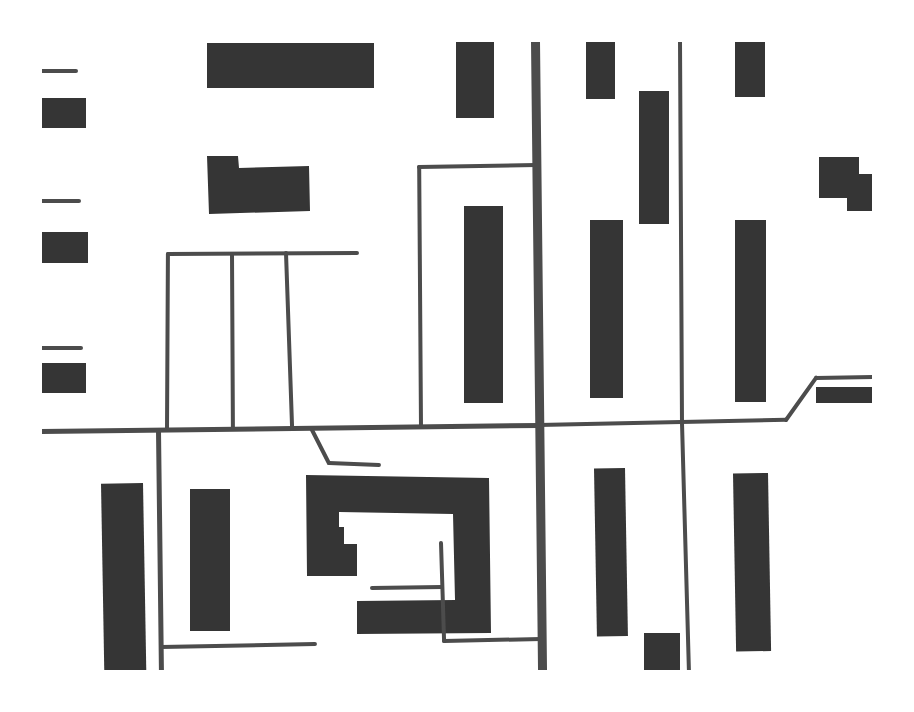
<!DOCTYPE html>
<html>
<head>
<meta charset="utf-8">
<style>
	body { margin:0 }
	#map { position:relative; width:914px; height:712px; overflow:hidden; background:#fff; font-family:"IBM Plex Sans",sans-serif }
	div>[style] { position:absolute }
	.building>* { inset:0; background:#353535; transform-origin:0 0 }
	.service>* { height:4px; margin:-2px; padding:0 2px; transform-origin:2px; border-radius:2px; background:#4c4c4c }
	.minor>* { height:5px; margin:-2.5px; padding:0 2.5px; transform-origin:2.5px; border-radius:2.5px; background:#4c4c4c }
	.tertiary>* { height:9px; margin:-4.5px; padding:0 4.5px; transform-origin:4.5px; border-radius:4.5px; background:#4c4c4c }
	span { translate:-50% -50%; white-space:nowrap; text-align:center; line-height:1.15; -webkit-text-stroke:4px #fff; paint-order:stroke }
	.frame { position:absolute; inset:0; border:42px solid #fff; pointer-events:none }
</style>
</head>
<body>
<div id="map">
	<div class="building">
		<div style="left:456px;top:41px;width:38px;height:77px"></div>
		<div style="left:586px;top:41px;width:29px;height:58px"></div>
		<div style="left:735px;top:41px;width:30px;height:56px"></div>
		<div style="left:374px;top:43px;width:45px;height:167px;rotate:90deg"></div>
		<div style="left:639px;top:91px;width:30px;height:133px"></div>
		<div style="left:41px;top:98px;width:45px;height:30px"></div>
		<div style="clip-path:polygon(207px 156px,238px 156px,239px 168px,309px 166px,310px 211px,209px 214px)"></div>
		<div style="clip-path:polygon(819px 157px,859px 157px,859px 174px,873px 174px,873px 211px,847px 211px,847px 198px,819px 198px)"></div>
		<div style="left:464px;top:206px;width:39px;height:197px"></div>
		<div style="left:590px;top:220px;width:33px;height:178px"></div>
		<div style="left:735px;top:220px;width:31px;height:182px"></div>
		<div style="left:41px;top:232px;width:47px;height:31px"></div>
		<div style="left:86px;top:363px;width:30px;height:45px;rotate:90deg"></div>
		<div style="left:873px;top:387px;width:16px;height:57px;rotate:90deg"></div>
		<div style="left:625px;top:468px;width:168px;height:31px;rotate:89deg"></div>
		<div style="left:768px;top:473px;width:178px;height:35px;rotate:89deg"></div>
		<div style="clip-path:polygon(306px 475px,489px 478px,491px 633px,357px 634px,357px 601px,455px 600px,453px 514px,339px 512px,339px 527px,344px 527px,344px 544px,357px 544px,357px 576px,307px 576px)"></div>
		<div style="left:143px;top:483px;width:188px;height:42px;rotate:89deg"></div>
		<div style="left:190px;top:489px;width:40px;height:142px"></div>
		<div style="left:644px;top:633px;width:36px;height:38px"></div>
	</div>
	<div class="service">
		<div style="left:680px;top:41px;width:382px;rotate:89.7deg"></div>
		<div style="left:682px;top:423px;width:248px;rotate:88.4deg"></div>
		<div style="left:41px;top:71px;width:35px"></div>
		<div style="left:41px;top:201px;width:38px"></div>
		<div style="left:286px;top:253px;width:175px;rotate:88deg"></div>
		<div style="left:232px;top:254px;width:175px;rotate:89.7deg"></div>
		<div style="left:41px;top:348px;width:40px"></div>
		<div style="left:539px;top:425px;width:247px;rotate:-1.2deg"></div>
		<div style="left:786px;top:420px;width:52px;rotate:-54.5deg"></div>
		<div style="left:816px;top:378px;width:57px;rotate:-1deg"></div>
		<div style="left:421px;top:427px;width:260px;rotate:-90.4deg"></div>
		<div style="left:419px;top:167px;width:117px;rotate:-1deg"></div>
		<div style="left:311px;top:428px;width:39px;rotate:63deg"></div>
		<div style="left:329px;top:463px;width:50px;rotate:2.3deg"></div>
		<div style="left:167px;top:430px;width:176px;rotate:-89.7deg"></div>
		<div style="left:168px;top:254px;width:189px;rotate:-0.3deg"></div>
		<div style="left:441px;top:543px;width:98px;rotate:88.2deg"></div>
		<div style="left:444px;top:641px;width:97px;rotate:-1.2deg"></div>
		<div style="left:372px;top:588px;width:70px;rotate:-0.8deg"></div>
		<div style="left:161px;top:647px;width:154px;rotate:-1.1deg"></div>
	</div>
	<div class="minor">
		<div style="left:158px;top:430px;width:241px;rotate:89.3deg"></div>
		<div style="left:41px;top:431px;width:498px;rotate:-0.7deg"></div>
	</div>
	<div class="tertiary">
		<div style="left:535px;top:41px;width:630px;rotate:89.36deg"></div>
	</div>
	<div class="frame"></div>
</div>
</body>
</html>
